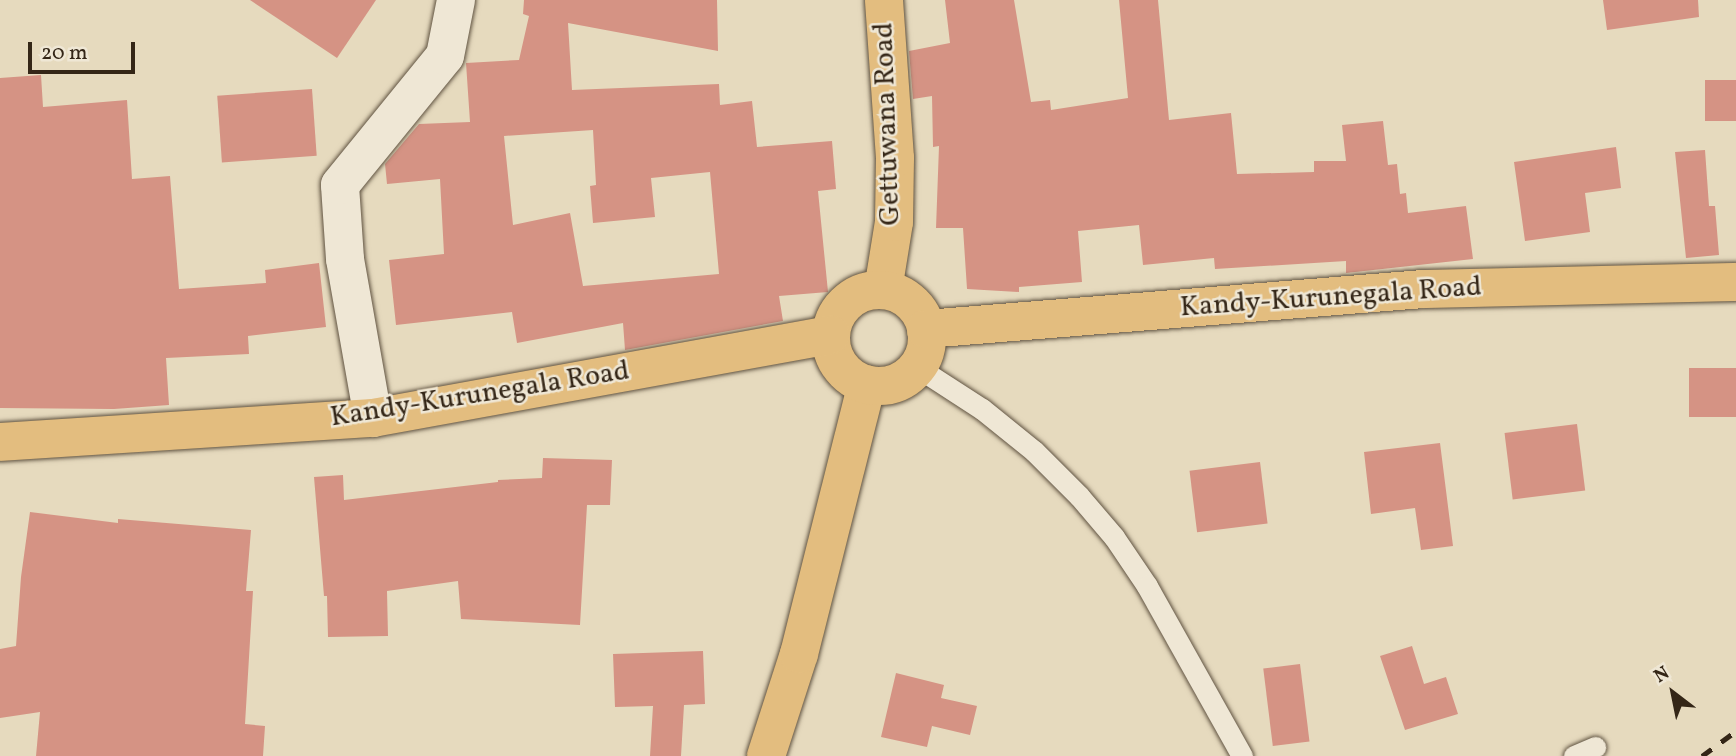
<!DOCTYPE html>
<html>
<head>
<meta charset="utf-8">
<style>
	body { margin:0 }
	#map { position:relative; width:1736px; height:756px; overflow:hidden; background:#e6dabe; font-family:Vollkorn,serif }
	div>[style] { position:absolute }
	.building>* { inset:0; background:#d59384; transform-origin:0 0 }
	.roads { filter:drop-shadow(0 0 2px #605341) drop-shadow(0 0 2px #605341) }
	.lane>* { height:21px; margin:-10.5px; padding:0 10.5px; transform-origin:10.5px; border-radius:10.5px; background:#efe7d5 }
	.street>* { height:38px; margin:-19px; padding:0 19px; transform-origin:19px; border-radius:19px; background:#efe7d5 }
	.primary>* { height:38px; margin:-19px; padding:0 19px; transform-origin:19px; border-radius:19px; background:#e3bd7f }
	.highway>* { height:38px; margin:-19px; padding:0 19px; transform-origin:19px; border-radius:19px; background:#e3bd7f }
	.highway>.ring { margin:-19px; padding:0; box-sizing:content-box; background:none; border:38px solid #e3bd7f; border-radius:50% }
	.rail>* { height:5px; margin-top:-2.5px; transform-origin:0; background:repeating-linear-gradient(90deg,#342617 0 12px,transparent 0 24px) }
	span { translate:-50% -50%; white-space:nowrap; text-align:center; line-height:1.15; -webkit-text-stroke:5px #efe7d5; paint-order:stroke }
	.street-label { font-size:28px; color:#342617 }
	.north { position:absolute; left:1638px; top:658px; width:70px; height:70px; -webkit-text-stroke:5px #efe7d5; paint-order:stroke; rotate:328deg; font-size:19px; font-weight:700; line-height:28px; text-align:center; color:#342617 }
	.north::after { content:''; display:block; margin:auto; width:24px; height:32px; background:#342617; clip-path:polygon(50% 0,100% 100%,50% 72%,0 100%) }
	.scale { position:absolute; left:28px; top:42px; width:107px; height:32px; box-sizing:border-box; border:4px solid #342617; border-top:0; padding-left:9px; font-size:21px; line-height:24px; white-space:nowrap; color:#342617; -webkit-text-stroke:5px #efe7d5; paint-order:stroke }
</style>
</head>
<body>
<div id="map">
	<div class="building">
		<div style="clip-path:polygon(250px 0,376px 0,337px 58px)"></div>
		<div style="clip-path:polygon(evenodd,524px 0,717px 0,718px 51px,568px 23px,572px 90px,719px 84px,720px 105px,752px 101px,757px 147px,832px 141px,836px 189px,818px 191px,828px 292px,779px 296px,783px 321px,625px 350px,623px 323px,517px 343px,512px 312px,396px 325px,389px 260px,444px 254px,440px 179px,387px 184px,385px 164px,419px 124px,470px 122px,466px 63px,519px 60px,529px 16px,523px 14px,524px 0,593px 130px,596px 185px,590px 186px,593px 223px,655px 217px,651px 178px,710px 172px,719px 274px,583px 286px,570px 213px,513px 225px,504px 136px,593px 130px)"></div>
		<div style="clip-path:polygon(945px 0,1014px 0,1031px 102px,1050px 100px,1051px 110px,1128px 98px,1119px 0,1158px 0,1169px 120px,1231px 113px,1237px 174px,1314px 172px,1314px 161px,1346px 161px,1342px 125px,1383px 121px,1388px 165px,1397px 164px,1400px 194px,1406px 193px,1408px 213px,1466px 206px,1473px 259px,1346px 273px,1346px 261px,1215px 269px,1214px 258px,1143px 265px,1139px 225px,1078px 231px,1082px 282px,1019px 287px,1019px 292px,967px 289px,963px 228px,936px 228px,939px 146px,933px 147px,932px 96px,913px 99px,909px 51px,950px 43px)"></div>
		<div style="clip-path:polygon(1603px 0,1698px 0,1699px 17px,1607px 30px)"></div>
		<div style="clip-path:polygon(41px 75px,43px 107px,127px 100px,132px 179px,170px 176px,179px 289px,266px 283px,265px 270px,319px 263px,326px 327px,248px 336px,249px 354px,166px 358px,169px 405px,114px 409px,0 408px,0 78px)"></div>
		<div style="left:1736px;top:80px;width:41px;height:31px;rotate:90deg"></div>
		<div style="left:312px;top:89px;width:67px;height:95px;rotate:86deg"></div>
		<div style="clip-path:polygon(1616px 147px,1621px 188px,1585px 193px,1590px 232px,1525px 241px,1514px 162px)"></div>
		<div style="clip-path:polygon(1705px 150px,1709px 206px,1715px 206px,1719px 255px,1686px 258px,1675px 152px)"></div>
		<div style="left:1736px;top:368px;width:49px;height:47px;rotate:90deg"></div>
		<div style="left:1577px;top:424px;width:67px;height:73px;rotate:83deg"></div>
		<div style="clip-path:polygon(1440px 443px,1453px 546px,1421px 550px,1415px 508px,1371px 514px,1364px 452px)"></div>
		<div style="clip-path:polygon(543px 458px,612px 460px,610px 505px,587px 505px,580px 625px,461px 619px,458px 581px,387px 591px,388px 636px,328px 637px,327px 596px,324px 596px,314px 477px,343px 475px,344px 500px,498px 482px,498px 480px,542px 478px)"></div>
		<div style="left:1260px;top:462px;width:62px;height:71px;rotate:83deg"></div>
		<div style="clip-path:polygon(30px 512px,118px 523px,118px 519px,251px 530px,246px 591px,253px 591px,245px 724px,265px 726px,263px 756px,36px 756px,40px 712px,0 718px,0 649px,16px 646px,21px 577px)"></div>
		<div style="clip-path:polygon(1412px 646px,1424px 684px,1446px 677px,1458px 714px,1405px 730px,1380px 656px)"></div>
		<div style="clip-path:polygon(703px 651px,705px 704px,684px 705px,681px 756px,650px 756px,653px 706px,615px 707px,613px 654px)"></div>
		<div style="left:1300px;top:664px;width:78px;height:37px;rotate:83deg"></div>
		<div style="clip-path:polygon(896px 673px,944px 685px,941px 698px,977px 706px,970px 735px,932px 726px,927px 747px,881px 737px)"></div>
	</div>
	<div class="roads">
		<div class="lane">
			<div style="left:917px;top:367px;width:77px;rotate:32.9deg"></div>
			<div style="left:982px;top:409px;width:67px;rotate:38.9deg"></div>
			<div style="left:1034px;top:451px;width:64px;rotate:45deg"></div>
			<div style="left:1079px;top:496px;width:54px;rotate:49.5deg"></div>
			<div style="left:1114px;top:537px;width:59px;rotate:56deg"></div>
			<div style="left:1147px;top:586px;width:195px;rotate:60.8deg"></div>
			<div style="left:1574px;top:756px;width:23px;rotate:-23deg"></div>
		</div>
		<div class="street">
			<div style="left:373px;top:418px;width:161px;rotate:-100deg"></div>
			<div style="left:345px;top:259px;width:74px;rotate:-93.9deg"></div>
			<div style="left:340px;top:185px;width:166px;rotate:-50.9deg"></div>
			<div style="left:445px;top:56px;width:57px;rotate:-78.9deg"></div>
		</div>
		<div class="primary">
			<div style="left:883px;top:290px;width:69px;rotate:-80.8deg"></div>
			<div style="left:894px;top:222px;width:64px;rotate:-89.1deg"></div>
			<div style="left:895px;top:158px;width:158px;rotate:-94deg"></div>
			<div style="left:766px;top:756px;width:107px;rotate:-72.1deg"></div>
			<div style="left:799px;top:654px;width:278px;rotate:-75.9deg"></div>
		</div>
		<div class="highway">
			<div class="ring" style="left:831px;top:290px;width:58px;height:58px"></div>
			<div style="left:926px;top:329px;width:499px;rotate:-4.6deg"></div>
			<div style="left:1423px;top:289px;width:313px;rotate:-1.3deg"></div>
			<div style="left:0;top:442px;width:374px;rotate:-3.7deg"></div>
			<div style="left:373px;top:418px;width:465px;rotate:-10.3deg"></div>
		</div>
	</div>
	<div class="rail">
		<div style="left:1702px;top:756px;width:42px;rotate:-36.3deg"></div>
	</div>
	<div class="street-label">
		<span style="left:888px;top:124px;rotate:-92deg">Gettuwana Road</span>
		<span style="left:1331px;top:298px;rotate:-4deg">Kandy-Kurunegala Road</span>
		<span style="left:480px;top:395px;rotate:-9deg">Kandy-Kurunegala Road</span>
	</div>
	<div class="north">N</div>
	<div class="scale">20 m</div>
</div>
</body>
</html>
